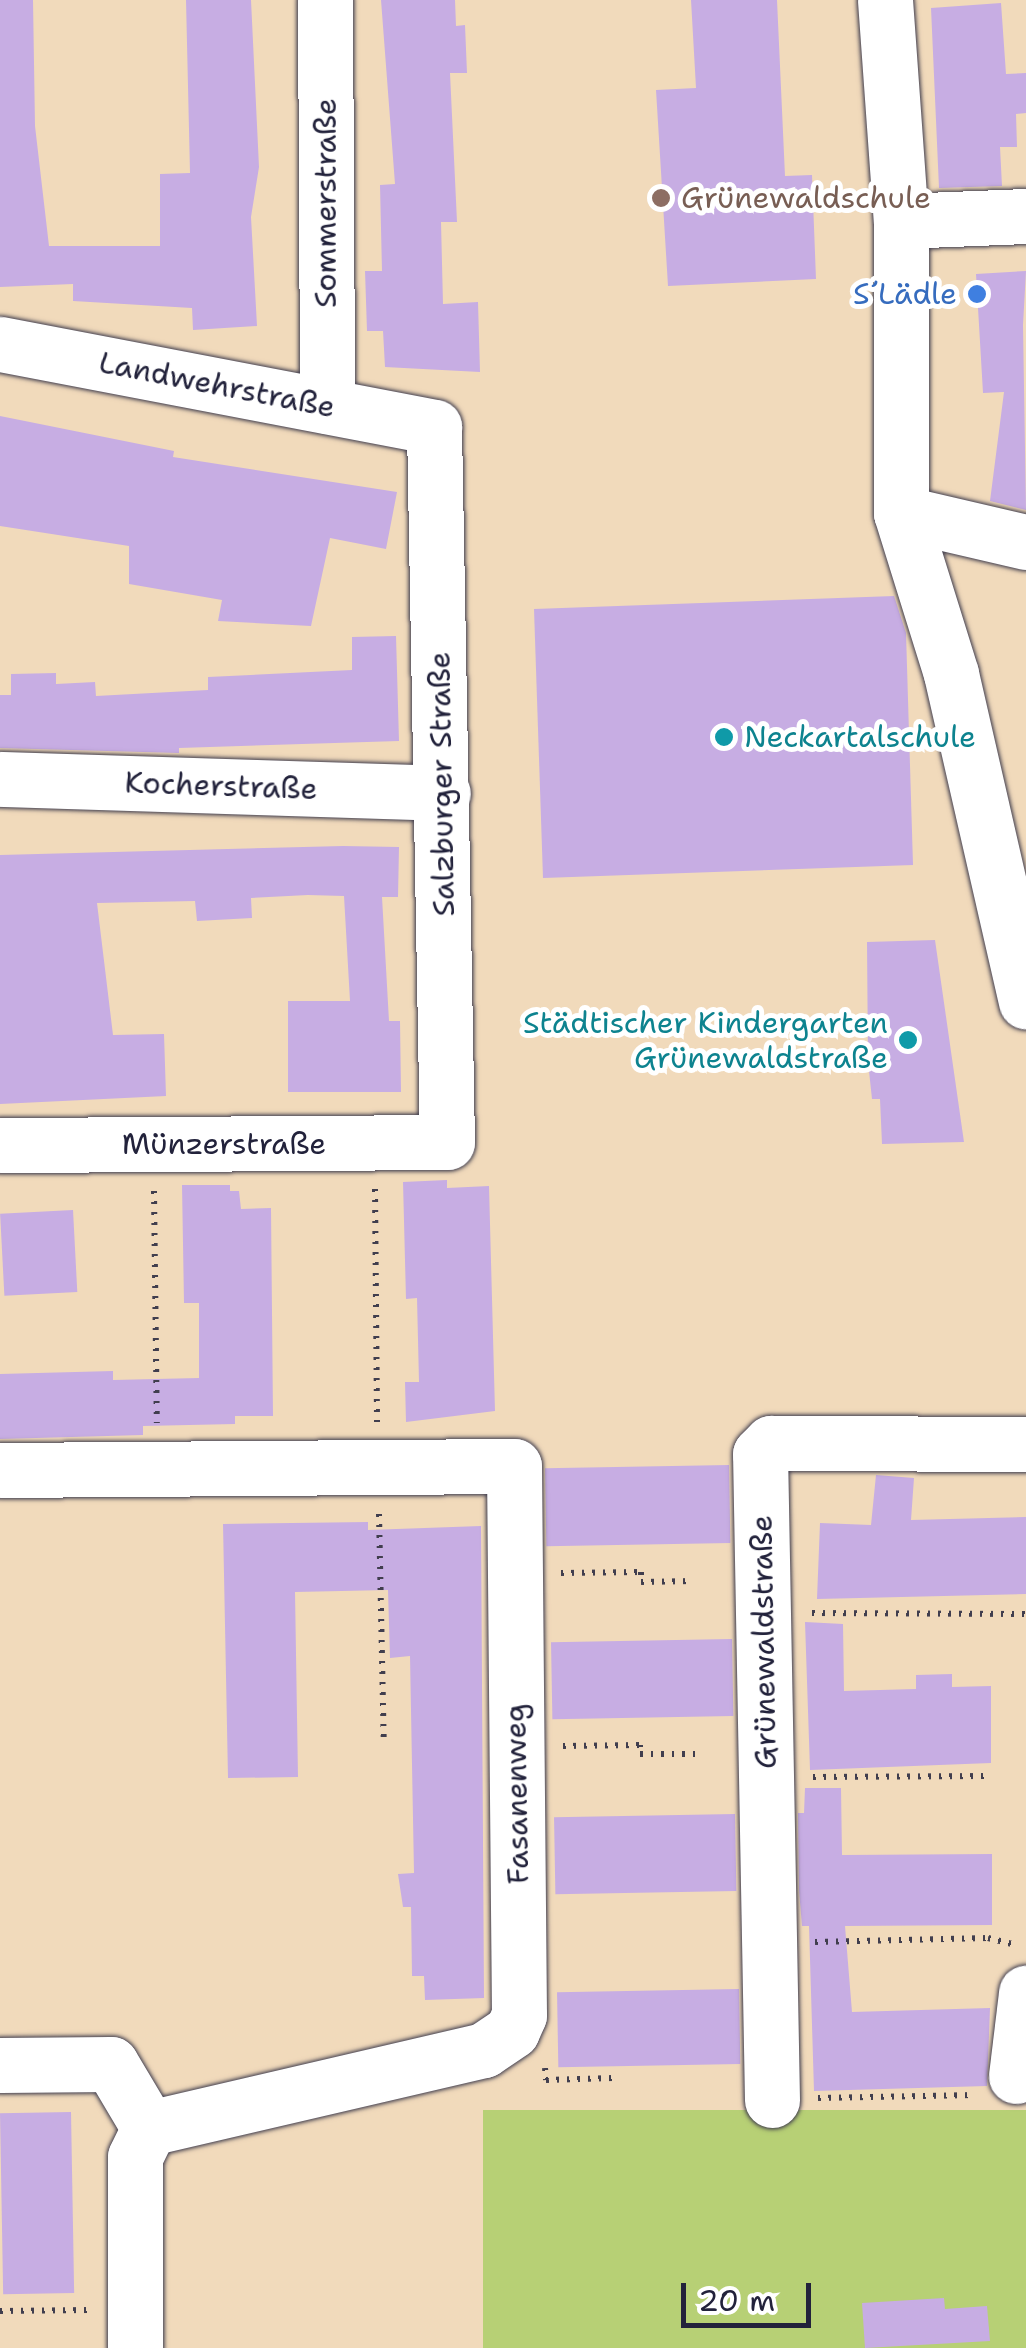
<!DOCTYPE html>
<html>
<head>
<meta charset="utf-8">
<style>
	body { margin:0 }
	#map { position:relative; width:1026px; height:2348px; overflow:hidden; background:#f1dabb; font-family:"Shantell Sans",sans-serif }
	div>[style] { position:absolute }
	.green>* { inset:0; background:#b7d075; transform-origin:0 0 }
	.building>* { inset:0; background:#c7ade3; transform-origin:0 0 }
	.path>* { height:6px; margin-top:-3px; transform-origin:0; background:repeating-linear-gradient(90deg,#413e4e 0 2.5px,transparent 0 10.5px) }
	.roads { filter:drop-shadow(0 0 2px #413e4e) drop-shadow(0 0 2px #413e4e) }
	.minor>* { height:55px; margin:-27.5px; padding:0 27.5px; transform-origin:27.5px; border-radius:27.5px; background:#fff }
	.dots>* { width:28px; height:28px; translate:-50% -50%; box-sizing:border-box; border:5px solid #fff; border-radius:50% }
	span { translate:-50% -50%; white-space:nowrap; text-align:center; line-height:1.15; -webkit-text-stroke:10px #fff; paint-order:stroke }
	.education-label { font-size:30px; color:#785e54 }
	.left { translate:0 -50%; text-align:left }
	.street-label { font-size:30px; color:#22223b }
	.shop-label { font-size:30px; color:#366cbe }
	.right { translate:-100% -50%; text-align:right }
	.culture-label { font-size:30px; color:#0d838f }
	.scale { position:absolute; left:681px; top:2283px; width:130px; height:45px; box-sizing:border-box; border:5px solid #22223b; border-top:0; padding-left:12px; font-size:30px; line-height:35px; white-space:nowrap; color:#22223b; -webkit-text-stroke:8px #fff; paint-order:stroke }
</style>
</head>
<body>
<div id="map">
	<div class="green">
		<div style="left:1026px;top:2110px;width:238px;height:543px;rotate:90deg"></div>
	</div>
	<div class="building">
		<div style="clip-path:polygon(0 0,33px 0,35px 126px,49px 246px,160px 246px,160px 174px,190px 173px,186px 0,251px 0,259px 167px,251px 217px,257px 326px,193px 330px,192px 308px,73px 301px,73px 284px,0 287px)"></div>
		<div style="clip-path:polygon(381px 0,455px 0,456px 26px,465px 25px,467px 73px,450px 73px,457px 222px,441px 222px,443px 304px,478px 302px,480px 372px,385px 367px,383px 331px,367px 331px,365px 271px,382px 271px,380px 185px,395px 184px)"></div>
		<div style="clip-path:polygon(691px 0,777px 0,785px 176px,812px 175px,816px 279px,668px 286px,656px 90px,696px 88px)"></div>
		<div style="clip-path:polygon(1001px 3px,1006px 74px,1026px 73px,1026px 113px,1016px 114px,1017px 147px,1000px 147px,1002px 186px,939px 188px,931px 8px)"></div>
		<div style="clip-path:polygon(1026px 271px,1023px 325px,1026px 510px,990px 501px,1004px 392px,983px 393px,976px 274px)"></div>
		<div style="clip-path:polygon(0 416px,174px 451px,173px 457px,397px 492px,386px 549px,330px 538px,311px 626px,218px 621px,222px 600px,129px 584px,129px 546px,0 526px)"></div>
		<div style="clip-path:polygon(894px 596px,906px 633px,913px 865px,543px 878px,534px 609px)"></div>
		<div style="clip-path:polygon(396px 636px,399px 741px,179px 748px,179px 753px,0 748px,0 695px,11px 695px,11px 674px,56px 673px,56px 684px,95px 682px,96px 696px,208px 690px,208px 677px,352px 670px,352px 637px)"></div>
		<div style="clip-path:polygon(343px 846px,399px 847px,398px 897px,382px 897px,389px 1021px,400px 1021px,401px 1092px,288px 1092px,288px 1001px,350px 1001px,344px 896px,308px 895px,251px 898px,252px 918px,197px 921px,195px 901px,97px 903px,113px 1035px,164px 1034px,166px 1096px,0 1104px,0 855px)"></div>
		<div style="clip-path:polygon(935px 940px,964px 1142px,882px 1144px,880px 1099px,872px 1099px,868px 1062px,867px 942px)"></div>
		<div style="clip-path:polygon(447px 1180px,447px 1188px,489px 1186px,495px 1411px,406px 1422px,405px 1382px,419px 1382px,417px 1298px,406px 1299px,403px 1182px)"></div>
		<div style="clip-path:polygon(182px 1185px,230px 1185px,230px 1191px,239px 1191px,241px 1209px,271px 1208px,273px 1416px,235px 1416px,235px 1424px,143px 1426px,143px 1435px,0 1439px,0 1374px,113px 1371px,113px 1380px,199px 1378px,199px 1303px,184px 1303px)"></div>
		<div style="left:73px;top:1210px;width:82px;height:73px;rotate:87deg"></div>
		<div style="left:729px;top:1465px;width:78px;height:184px;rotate:89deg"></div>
		<div style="clip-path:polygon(876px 1475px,914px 1478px,911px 1520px,1026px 1517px,1026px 1594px,817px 1599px,820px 1523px,871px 1525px)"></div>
		<div style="clip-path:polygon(368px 1522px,368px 1530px,481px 1526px,484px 1998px,425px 2000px,424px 1976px,412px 1976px,411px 1907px,403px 1907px,398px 1874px,414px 1873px,410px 1656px,390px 1658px,388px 1590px,295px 1592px,298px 1777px,228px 1778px,223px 1524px)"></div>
		<div style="clip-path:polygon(805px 1622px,843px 1624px,844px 1691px,916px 1689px,916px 1675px,952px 1674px,952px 1687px,991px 1686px,991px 1763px,810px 1770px)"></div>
		<div style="left:732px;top:1639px;width:77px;height:181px;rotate:89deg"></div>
		<div style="clip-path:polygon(805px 1788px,841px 1788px,842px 1855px,992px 1854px,992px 1925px,845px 1926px,852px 2012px,990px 2008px,987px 2086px,814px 2091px,809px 1926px,802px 1926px,799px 1890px,798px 1813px,804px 1813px)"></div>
		<div style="left:735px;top:1814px;width:77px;height:181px;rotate:89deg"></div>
		<div style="left:739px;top:1989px;width:75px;height:182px;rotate:89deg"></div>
		<div style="left:71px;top:2112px;width:181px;height:71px;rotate:89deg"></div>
		<div style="clip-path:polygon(944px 2298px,945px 2309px,987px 2306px,990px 2341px,865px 2348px,862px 2303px)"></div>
	</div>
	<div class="path">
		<div style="left:375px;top:1189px;width:233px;rotate:89.5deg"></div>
		<div style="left:154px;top:1191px;width:232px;rotate:89.3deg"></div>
		<div style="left:379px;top:1514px;width:230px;rotate:88.8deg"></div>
		<div style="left:561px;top:1573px;width:80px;rotate:-0.7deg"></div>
		<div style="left:641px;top:1572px;width:10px;rotate:90deg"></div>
		<div style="left:641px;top:1582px;width:52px;rotate:-1.1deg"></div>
		<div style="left:812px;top:1613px;width:214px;rotate:0.3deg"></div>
		<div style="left:563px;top:1746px;width:77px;rotate:-0.7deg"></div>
		<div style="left:640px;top:1745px;width:9px;rotate:90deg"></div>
		<div style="left:640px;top:1754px;width:55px"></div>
		<div style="left:813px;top:1777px;width:174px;rotate:-0.3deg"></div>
		<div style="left:815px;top:1942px;width:173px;rotate:-1.3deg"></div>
		<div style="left:988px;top:1938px;width:30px;rotate:14deg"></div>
		<div style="left:545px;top:2068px;width:12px;rotate:85deg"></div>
		<div style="left:546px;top:2080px;width:67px;rotate:-1.7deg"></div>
		<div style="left:818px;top:2098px;width:157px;rotate:-1.1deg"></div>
		<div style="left:0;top:2311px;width:89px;rotate:-0.6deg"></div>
	</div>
	<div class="roads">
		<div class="minor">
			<div style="left:325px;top:0;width:406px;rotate:89.7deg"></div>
			<div style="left:885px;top:0;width:222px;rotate:85.9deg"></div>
			<div style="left:901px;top:221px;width:292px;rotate:90deg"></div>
			<div style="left:901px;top:513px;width:169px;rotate:72.7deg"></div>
			<div style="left:951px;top:674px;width:336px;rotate:77.1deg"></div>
			<div style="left:901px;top:221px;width:125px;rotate:-2.3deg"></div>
			<div style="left:0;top:344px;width:442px;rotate:10.8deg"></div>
			<div style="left:434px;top:427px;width:715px;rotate:88.96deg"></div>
			<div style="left:447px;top:1142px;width:447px;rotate:179.6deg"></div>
			<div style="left:901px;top:513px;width:128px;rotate:13.1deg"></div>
			<div style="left:0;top:779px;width:443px;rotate:1.8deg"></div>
			<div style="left:0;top:1470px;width:514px;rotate:-0.45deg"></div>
			<div style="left:514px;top:1466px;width:549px;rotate:89.48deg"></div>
			<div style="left:519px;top:2015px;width:17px;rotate:114deg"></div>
			<div style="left:512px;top:2031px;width:34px;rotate:146deg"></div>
			<div style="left:484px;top:2050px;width:344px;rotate:166.9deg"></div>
			<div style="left:149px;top:2128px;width:32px;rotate:116deg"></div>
			<div style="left:135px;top:2157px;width:191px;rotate:90deg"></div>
			<div style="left:0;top:2065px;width:111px;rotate:-0.5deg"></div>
			<div style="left:111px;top:2064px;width:74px;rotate:59.3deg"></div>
			<div style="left:1016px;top:2076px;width:84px;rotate:-83.1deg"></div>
			<div style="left:772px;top:2100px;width:646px;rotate:-91.06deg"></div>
			<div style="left:760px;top:1454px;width:16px;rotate:-45deg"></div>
			<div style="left:771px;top:1443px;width:255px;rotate:0.2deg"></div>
		</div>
	</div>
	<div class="dots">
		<div style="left:661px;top:198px;background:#8d6e63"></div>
		<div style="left:977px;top:294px;background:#3f7fe0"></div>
		<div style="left:724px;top:737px;background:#0f9aa8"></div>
		<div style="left:908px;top:1040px;background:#0f9aa8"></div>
	</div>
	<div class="education-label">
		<span class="left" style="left:681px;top:198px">Grünewaldschule</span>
	</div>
	<div class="street-label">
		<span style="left:326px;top:203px;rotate:-90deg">Sommerstraße</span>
		<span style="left:217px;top:385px;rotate:11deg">Landwehrstraße</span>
		<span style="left:442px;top:784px;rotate:-91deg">Salzburger Straße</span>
		<span style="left:221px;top:786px;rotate:2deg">Kocherstraße</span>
		<span style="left:224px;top:1144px">Münzerstraße</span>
		<span style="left:764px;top:1642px;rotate:-91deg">Grünewaldstraße</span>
		<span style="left:517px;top:1794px;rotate:-91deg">Fasanenweg</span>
	</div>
	<div class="shop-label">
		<span class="right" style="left:957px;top:294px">S´Lädle</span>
	</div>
	<div class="culture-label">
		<span class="left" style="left:744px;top:737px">Neckartalschule</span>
		<span class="right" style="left:888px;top:1040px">Städtischer Kindergarten<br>Grünewaldstraße</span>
	</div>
	<div class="scale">20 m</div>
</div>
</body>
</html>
